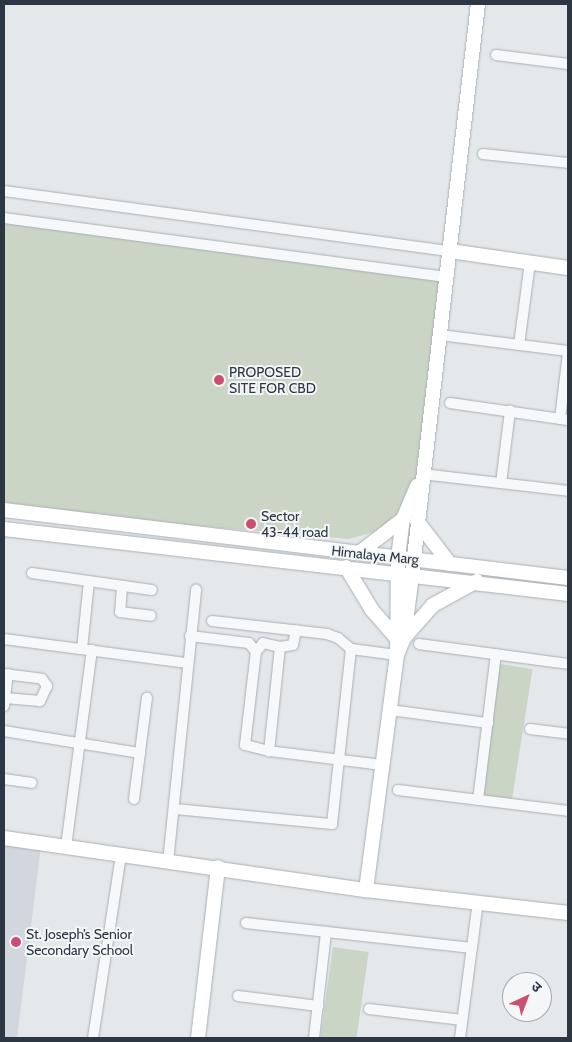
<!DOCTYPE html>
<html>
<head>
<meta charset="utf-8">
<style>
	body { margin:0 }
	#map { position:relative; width:572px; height:1042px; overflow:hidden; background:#e4e8eb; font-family:Cabin,"Noto Sans Devanagari",sans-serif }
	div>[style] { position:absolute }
	.built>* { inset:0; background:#d2d7dd }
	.green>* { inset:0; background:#cbd5c5; transform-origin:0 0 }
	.roads { filter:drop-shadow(0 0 1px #a9afb5) drop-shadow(0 0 1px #a9afb5) }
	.street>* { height:10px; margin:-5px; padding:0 5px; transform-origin:5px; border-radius:5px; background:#f7f8f9 }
	.secondary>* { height:14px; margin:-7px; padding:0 7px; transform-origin:7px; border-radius:7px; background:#fff }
	.dots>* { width:14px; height:14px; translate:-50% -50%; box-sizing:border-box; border:2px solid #f4f6f8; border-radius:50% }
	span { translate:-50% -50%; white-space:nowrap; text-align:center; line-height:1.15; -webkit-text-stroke:4px #f4f6f8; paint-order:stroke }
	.poi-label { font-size:14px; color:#2c3743 }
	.left { translate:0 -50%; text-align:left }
	.street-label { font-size:14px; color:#2c3743 }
	.frame { position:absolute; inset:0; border:5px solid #2c3743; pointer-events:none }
	.north { position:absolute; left:502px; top:972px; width:50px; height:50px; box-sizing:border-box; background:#f4f6f8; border:1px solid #a4aab0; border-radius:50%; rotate:43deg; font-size:14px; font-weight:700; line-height:20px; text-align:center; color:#2c3743 }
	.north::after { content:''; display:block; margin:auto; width:18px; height:22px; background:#ca4f71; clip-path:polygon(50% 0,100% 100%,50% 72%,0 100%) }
</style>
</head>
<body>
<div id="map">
	<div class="built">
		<div style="clip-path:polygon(4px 841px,41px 846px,17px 1038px,4px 1038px)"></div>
	</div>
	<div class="green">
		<div style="clip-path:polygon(4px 218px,446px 277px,414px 521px,349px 539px,4px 509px)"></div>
		<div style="left:500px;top:664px;width:33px;height:133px;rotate:9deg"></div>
		<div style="left:333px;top:947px;width:36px;height:92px;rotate:8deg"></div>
	</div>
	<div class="roads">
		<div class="street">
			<div style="left:496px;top:55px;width:73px;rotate:7.1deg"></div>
			<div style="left:483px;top:154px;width:85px;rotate:6deg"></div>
			<div style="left:4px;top:191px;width:450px;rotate:7.7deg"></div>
			<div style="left:4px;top:218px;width:446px;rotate:7.6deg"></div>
			<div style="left:440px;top:335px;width:129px;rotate:7.1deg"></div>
			<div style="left:519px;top:345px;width:83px;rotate:-82.4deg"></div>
			<div style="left:450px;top:403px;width:119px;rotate:8.2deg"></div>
			<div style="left:560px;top:419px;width:66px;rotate:-83.1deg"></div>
			<div style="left:422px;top:474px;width:147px;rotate:6.6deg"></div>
			<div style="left:501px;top:483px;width:73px;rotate:-82.9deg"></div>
			<div style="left:32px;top:573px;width:121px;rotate:8.1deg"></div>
			<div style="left:122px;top:586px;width:26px;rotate:94deg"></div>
			<div style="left:120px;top:612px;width:31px;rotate:7deg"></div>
			<div style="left:212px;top:621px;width:116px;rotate:6.4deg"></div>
			<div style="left:327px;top:634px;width:12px;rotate:20deg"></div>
			<div style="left:338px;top:638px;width:17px;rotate:40deg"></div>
			<div style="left:190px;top:636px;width:59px;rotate:6.8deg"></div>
			<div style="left:249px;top:643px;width:11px;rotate:52deg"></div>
			<div style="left:256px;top:652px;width:11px;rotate:-52deg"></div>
			<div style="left:263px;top:643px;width:17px;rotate:13deg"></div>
			<div style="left:280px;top:647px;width:105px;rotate:96deg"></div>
			<div style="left:269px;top:751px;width:25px;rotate:-166deg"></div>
			<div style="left:245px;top:745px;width:94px;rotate:-83.3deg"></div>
			<div style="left:4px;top:639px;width:185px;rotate:7.5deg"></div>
			<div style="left:419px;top:644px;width:150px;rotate:7.6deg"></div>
			<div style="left:280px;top:647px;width:13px;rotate:-9deg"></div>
			<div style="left:293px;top:645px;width:15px;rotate:-79deg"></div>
			<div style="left:82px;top:649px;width:68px;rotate:-84.1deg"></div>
			<div style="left:4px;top:674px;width:38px;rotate:7deg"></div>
			<div style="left:42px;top:679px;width:9px;rotate:54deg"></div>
			<div style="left:47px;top:686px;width:17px;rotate:115deg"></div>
			<div style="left:40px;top:701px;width:35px;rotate:-175deg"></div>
			<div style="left:4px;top:706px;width:32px;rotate:-83deg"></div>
			<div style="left:390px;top:710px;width:99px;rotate:7.6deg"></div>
			<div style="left:530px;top:729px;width:38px;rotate:7deg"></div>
			<div style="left:4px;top:731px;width:138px;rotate:9.2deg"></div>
			<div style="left:269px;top:751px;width:113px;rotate:7.1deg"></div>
			<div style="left:4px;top:779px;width:28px;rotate:8deg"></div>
			<div style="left:398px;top:790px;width:171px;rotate:7deg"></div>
			<div style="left:134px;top:799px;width:102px;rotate:-82.7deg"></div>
			<div style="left:478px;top:800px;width:147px;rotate:-83deg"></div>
			<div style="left:175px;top:809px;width:158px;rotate:5.5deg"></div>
			<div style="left:332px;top:824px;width:176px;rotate:-83.8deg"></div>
			<div style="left:351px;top:649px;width:46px;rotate:7.4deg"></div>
			<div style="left:66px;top:847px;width:199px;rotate:-82.5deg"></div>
			<div style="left:168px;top:862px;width:274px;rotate:-84.1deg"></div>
			<div style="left:246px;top:923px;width:227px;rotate:6.3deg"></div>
			<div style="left:238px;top:996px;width:81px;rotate:7.1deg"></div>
			<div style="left:369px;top:1009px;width:94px;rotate:6.7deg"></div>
			<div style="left:93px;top:1038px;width:185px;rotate:-81.3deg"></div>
			<div style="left:314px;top:1038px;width:107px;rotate:-83.5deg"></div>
			<div style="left:460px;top:1038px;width:138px;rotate:-82.5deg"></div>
		</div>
		<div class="secondary">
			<div style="left:450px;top:251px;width:119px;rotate:8.2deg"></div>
			<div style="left:4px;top:510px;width:568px;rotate:6.87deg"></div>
			<div style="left:417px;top:521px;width:54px;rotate:52.5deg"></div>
			<div style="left:4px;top:529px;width:568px;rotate:6.57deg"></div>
			<div style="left:359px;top:553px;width:56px;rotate:-37.7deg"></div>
			<div style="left:346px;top:567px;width:50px;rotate:58.8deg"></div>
			<div style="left:372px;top:610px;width:38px;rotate:49deg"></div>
			<div style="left:404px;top:638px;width:44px;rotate:-48.7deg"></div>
			<div style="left:433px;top:605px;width:50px;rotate:-28.6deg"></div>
			<div style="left:397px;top:655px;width:18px;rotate:-68deg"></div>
			<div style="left:404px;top:638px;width:64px;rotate:-82.8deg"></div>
			<div style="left:412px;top:575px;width:575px;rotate:-83.41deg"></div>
			<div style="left:4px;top:838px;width:366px;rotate:8.2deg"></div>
			<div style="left:366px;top:890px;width:203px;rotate:6.5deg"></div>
			<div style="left:366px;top:890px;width:237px;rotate:-82.5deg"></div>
			<div style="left:397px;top:655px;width:97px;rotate:-89.4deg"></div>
			<div style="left:398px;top:558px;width:39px;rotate:-83deg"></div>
			<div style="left:403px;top:519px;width:36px;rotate:-67deg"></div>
			<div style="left:198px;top:1038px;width:172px;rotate:-83.3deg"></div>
		</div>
	</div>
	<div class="dots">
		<div style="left:219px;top:380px;background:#ca4f71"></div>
		<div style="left:251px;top:524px;background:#ca4f71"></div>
		<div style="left:16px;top:942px;background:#ca4f71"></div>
	</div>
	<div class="poi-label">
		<span class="left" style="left:229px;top:380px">PROPOSED<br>SITE FOR CBD</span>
		<span class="left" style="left:261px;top:524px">Sector<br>43-44 road</span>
		<span class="left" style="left:26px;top:942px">St. Joseph’s Senior<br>Secondary School</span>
	</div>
	<div class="street-label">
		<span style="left:375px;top:555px;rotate:6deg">Himalaya Marg</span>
	</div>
	<div class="frame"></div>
	<div class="north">उ</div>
</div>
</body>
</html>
